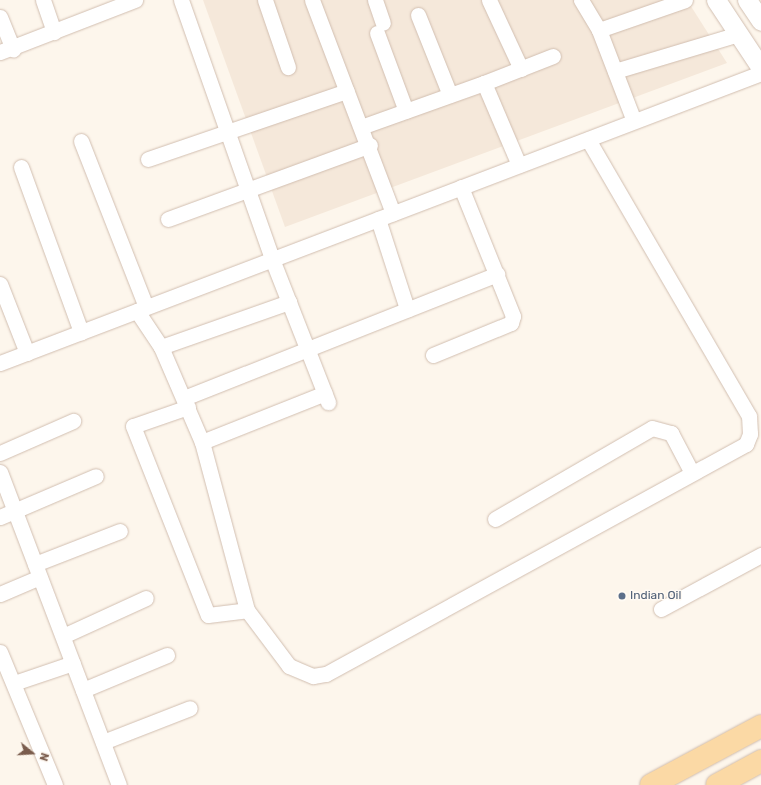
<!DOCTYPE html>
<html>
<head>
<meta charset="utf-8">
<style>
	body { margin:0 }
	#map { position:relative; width:761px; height:785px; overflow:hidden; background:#fdf6ec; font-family:Rubik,sans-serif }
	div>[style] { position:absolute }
	.residential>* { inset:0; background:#f5e8da }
	.roads { filter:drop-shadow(0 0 1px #d1beb0) drop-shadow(0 0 1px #d1beb0) }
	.minor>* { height:15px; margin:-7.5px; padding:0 7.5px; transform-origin:7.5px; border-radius:7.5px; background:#fff }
	.tertiary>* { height:19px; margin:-9.5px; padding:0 9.5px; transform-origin:9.5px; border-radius:9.5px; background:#fff }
	.primary>* { height:22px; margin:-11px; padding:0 11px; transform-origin:11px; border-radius:11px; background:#fbd9a5 }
	.dots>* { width:11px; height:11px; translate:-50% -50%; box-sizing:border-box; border:2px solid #fffaf3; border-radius:50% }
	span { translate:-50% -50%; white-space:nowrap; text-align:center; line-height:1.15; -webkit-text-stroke:3px #fffaf3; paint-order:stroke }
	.service-label { font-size:12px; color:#4e5e75 }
	.left { translate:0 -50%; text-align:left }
	.north { position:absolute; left:12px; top:733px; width:40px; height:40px; -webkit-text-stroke:3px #fffaf3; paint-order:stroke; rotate:108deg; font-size:11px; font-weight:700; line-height:16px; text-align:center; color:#7a5c4d }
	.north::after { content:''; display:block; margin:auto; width:14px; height:18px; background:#7a5c4d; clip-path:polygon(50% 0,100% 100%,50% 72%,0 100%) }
</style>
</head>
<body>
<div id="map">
	<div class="residential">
		<div style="clip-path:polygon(203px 0,687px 0,727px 63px,285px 227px)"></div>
	</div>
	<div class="roads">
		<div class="minor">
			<div style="left:43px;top:0;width:34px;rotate:71deg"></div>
			<div style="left:181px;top:0;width:275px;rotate:70.6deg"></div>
			<div style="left:272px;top:259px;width:154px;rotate:68.6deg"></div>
			<div style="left:265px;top:0;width:71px;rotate:71.1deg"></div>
			<div style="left:312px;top:0;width:228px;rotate:69.2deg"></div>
			<div style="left:375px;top:0;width:24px;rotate:71deg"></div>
			<div style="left:489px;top:0;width:76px;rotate:65.1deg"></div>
			<div style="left:581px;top:0;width:35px;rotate:59deg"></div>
			<div style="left:599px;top:30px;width:97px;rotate:69deg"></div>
			<div style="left:418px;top:15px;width:86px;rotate:68.2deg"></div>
			<div style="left:0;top:17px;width:35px;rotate:68deg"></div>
			<div style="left:599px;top:30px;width:91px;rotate:-19.2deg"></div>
			<div style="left:377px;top:33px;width:83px;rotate:69.6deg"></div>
			<div style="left:0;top:52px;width:145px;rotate:-21.1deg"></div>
			<div style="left:615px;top:71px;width:128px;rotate:-16.7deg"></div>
			<div style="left:484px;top:83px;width:74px;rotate:-21.4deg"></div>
			<div style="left:361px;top:127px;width:131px;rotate:-19.7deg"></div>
			<div style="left:484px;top:83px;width:89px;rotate:66.9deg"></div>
			<div style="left:81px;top:141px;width:178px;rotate:68.6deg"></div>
			<div style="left:148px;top:159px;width:210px;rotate:-18.9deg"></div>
			<div style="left:21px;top:167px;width:176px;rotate:70deg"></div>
			<div style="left:168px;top:219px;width:215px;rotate:-20.1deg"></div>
			<div style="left:378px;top:219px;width:95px;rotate:72.1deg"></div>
			<div style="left:0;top:284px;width:74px;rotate:68.6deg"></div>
			<div style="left:137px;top:311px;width:43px;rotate:56.3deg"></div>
			<div style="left:161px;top:347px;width:103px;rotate:66.7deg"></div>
			<div style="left:202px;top:442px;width:174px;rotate:75deg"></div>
			<div style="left:247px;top:610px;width:70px;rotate:53.1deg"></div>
			<div style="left:289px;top:666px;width:26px;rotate:23deg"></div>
			<div style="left:313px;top:676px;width:13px;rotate:-9deg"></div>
			<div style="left:326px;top:674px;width:479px;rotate:-28.7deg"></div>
			<div style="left:746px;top:444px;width:11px;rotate:-68deg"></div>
			<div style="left:750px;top:434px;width:18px;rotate:-93deg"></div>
			<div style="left:749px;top:416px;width:320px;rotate:-120.2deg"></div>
			<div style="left:161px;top:347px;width:136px;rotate:-19.4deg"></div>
			<div style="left:433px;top:355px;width:84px;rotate:-22.3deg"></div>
			<div style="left:511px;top:323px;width:7px;rotate:-74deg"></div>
			<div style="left:513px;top:316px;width:139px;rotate:-112deg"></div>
			<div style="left:0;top:363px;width:814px;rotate:-20.86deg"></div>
			<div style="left:184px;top:398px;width:337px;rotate:-21.6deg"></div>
			<div style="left:188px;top:407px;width:58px;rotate:160.9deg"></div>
			<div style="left:133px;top:426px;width:203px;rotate:68.4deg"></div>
			<div style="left:208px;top:615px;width:39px;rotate:-7deg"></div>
			<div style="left:202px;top:442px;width:132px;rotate:-21.7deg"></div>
			<div style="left:0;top:453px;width:80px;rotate:-23.7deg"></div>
			<div style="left:0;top:472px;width:335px;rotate:69.2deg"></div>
			<div style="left:0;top:517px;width:104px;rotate:-23.1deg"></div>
			<div style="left:495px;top:519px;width:181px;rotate:-30.1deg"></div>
			<div style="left:652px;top:428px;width:20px;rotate:15deg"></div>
			<div style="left:671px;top:433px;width:45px;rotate:62.3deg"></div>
			<div style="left:35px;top:564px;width:91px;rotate:-21.2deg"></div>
			<div style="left:0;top:594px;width:43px;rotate:-23deg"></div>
			<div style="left:661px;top:609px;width:114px;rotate:-28.4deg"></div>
			<div style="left:63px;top:636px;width:91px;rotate:-24.6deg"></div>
			<div style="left:0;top:652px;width:144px;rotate:67.5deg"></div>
			<div style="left:14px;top:683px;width:62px;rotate:-18.7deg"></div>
			<div style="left:83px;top:690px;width:91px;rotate:-22.6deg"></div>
			<div style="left:103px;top:742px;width:93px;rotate:-21.3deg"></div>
		</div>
		<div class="tertiary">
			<div style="left:716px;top:0;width:82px;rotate:56.5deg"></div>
			<div style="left:747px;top:0;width:25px;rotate:56deg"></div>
		</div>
		<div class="primary">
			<div style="left:651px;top:785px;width:125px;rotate:-28.2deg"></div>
			<div style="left:717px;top:785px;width:50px;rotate:-28.6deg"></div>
		</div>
	</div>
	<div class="dots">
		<div style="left:622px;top:596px;background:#5c6f8a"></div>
	</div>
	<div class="service-label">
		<span class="left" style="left:630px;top:596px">Indian Oil</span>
	</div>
	<div class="north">N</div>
</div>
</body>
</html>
